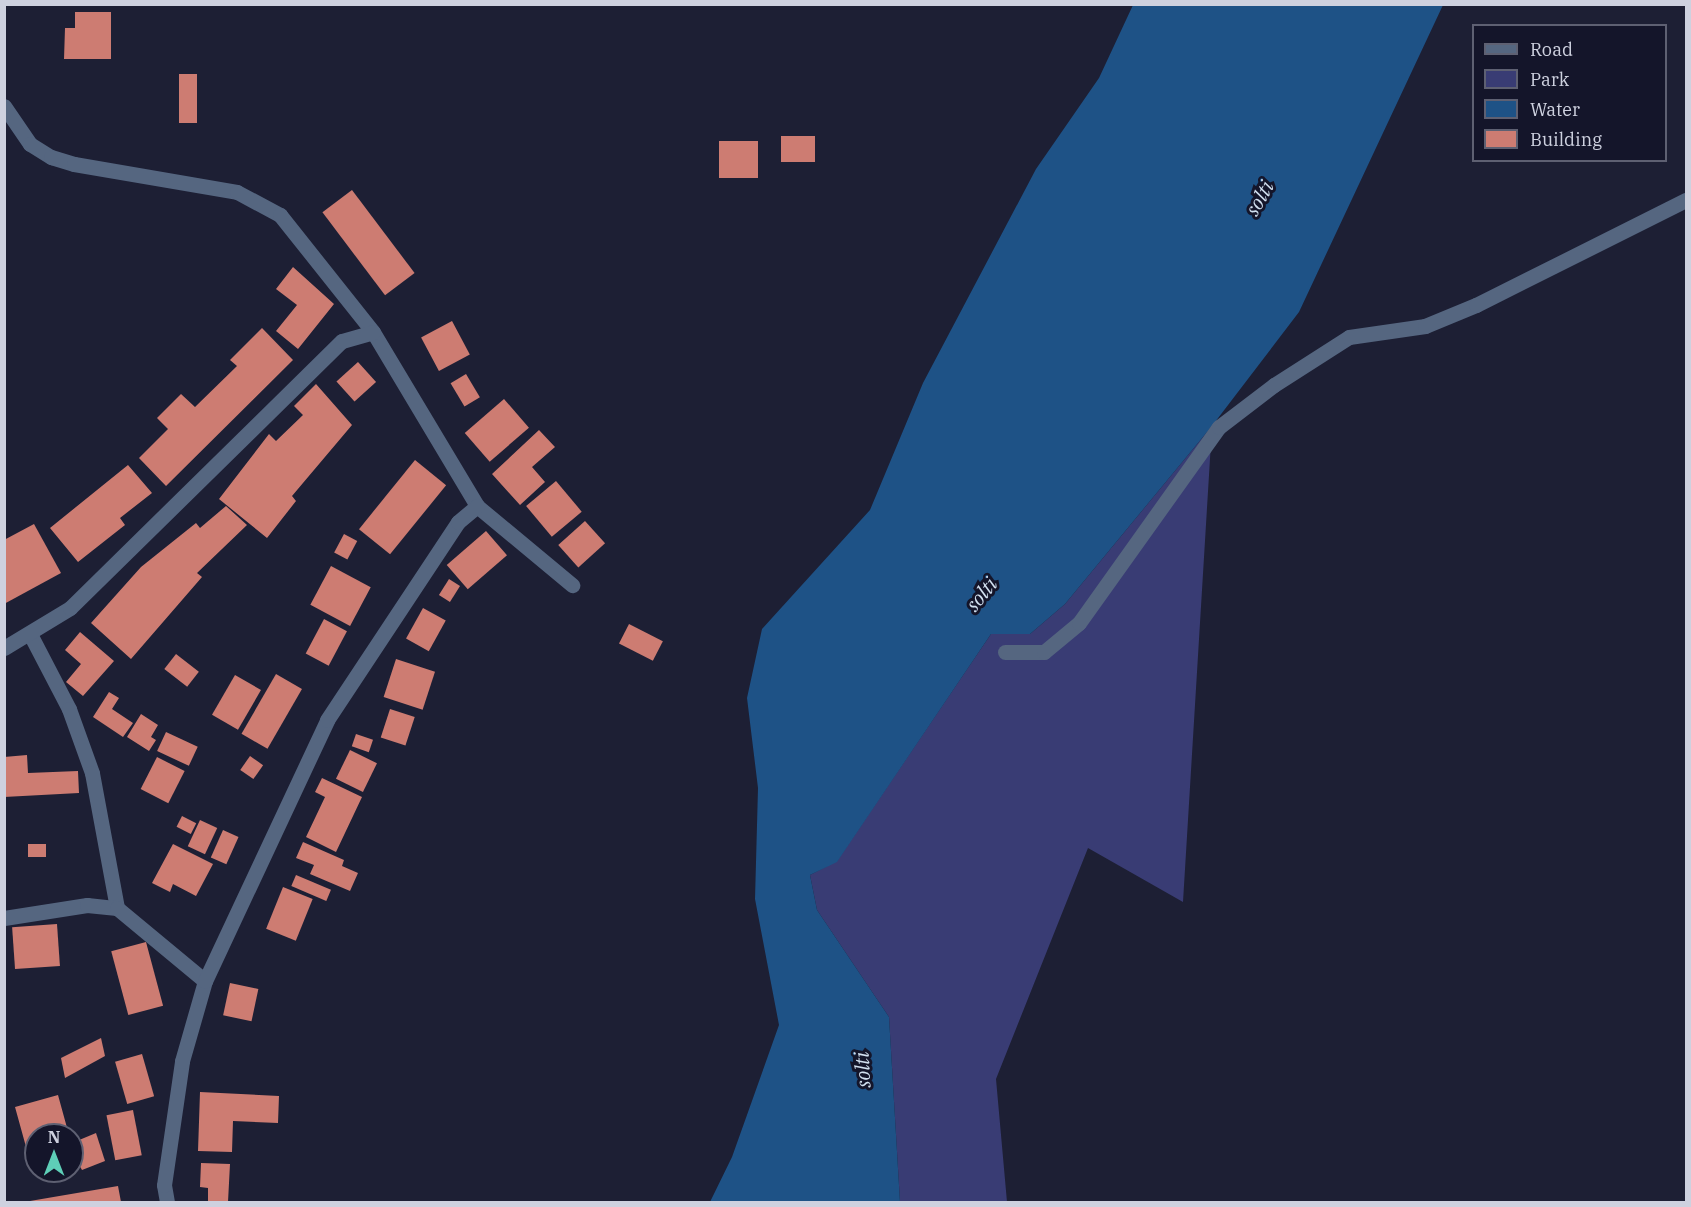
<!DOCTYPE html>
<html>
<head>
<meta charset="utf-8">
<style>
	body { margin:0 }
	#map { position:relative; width:1691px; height:1207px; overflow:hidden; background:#1d1f34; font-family:"IBM Plex Serif",serif }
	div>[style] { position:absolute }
	.green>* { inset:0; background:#393c74 }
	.water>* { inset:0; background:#1e5286 }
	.building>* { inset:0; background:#cd7c72; transform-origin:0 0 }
	.minor>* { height:15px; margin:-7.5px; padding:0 7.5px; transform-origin:7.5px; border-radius:7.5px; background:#556680 }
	span { translate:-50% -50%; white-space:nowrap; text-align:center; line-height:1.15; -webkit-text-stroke:6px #14152a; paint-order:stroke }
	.water-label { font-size:20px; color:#d2e0f0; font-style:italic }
	.frame { position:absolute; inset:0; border:6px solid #ced1df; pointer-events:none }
	.legend { position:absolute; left:1472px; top:24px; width:195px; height:138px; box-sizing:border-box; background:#14152a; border:2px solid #5e6072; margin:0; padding:8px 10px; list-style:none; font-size:18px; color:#ced1df }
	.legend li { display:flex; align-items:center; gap:12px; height:30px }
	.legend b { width:30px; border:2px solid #5e6072 }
	.north { position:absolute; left:24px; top:1123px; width:60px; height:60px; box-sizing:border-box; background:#14152a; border:2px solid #5e6072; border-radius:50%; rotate:0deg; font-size:16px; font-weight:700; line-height:24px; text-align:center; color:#ced1df }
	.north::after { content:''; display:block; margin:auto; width:21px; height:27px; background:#5eceb7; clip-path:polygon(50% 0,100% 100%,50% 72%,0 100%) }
</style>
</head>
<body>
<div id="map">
	<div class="green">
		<div style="clip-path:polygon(1212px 426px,1183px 902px,1088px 848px,996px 1079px,1007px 1202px,900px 1202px,889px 1017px,817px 910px,810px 875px,837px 861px,991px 634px,1030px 634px,1065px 604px)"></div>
	</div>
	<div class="water">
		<div style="clip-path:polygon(1133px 5px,1443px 5px,1299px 312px,1212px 426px,1065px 604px,1030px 634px,991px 634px,837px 862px,810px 875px,817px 910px,889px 1017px,900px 1202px,710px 1202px,732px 1157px,779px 1025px,755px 899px,758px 788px,747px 698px,762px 629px,870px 510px,923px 383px,1036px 169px,1099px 78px)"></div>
	</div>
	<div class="building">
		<div style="clip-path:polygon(75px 12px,111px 12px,111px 59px,64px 59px,65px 28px,75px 28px)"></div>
		<div style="left:179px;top:74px;width:18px;height:49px"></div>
		<div style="left:781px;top:136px;width:34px;height:26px"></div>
		<div style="left:719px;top:141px;width:39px;height:37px"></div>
		<div style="left:352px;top:190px;width:104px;height:37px;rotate:53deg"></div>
		<div style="clip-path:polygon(293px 267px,334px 304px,298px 349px,276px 331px,297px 305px,276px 289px)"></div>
		<div style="left:452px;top:321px;width:38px;height:35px;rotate:62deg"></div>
		<div style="clip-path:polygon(262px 328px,293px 360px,166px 486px,139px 458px,168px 429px,157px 418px,181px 394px,195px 407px,237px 366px,230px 360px)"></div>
		<div style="left:358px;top:362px;width:27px;height:29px;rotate:48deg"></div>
		<div style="left:466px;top:374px;width:27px;height:18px;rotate:59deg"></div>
		<div style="clip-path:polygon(316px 384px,352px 425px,292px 496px,296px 501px,267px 538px,219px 499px,269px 434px,276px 441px,303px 415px,294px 406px)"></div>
		<div style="left:504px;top:399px;width:38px;height:52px;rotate:49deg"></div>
		<div style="clip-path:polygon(539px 430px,555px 447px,532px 467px,545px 482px,520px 505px,492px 474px)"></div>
		<div style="left:415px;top:460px;width:40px;height:89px;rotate:39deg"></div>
		<div style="clip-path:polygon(128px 465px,152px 493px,120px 518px,125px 525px,78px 562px,50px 528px)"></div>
		<div style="left:556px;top:481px;width:40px;height:39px;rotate:50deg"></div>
		<div style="clip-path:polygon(226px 506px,247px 525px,197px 573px,202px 577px,131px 659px,91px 623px,141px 567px,196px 523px,200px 528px)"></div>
		<div style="left:585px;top:521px;width:30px;height:36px;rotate:48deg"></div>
		<div style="clip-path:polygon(34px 524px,61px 573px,4px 604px,4px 540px)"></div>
		<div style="left:486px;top:531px;width:32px;height:52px;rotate:49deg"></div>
		<div style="left:344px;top:534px;width:15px;height:21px;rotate:28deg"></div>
		<div style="left:331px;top:566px;width:45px;height:44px;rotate:28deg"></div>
		<div style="left:449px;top:579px;width:13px;height:19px;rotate:32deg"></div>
		<div style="left:423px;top:608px;width:26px;height:35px;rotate:29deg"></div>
		<div style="left:324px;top:619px;width:26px;height:39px;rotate:28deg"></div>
		<div style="left:629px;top:624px;width:38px;height:22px;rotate:27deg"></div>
		<div style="clip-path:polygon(80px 632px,114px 661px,83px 696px,66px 682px,81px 664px,65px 650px)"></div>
		<div style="left:176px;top:654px;width:29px;height:19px;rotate:38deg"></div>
		<div style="left:396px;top:659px;width:41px;height:40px;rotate:18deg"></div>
		<div style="left:276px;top:674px;width:30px;height:69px;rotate:30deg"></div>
		<div style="left:235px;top:675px;width:30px;height:46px;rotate:30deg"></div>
		<div style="clip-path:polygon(109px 692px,119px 698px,112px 709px,133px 723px,123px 737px,93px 717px)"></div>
		<div style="left:390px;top:709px;width:26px;height:30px;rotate:18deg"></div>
		<div style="clip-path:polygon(141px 714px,158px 725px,151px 737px,156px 740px,149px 751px,127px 737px)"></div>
		<div style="left:166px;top:732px;width:35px;height:21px;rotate:25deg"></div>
		<div style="left:356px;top:734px;width:18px;height:13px;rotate:19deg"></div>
		<div style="left:350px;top:750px;width:30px;height:32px;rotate:26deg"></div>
		<div style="clip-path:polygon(27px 755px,28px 773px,78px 771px,79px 793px,4px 797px,4px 757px)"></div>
		<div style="left:250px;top:756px;width:16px;height:17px;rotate:35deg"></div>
		<div style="left:157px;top:757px;width:31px;height:36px;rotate:27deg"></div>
		<div style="clip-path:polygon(322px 778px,362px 797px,336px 852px,306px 837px,325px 797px,315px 792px)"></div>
		<div style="left:182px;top:816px;width:16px;height:12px;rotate:27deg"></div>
		<div style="left:200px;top:820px;width:19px;height:29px;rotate:25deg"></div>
		<div style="left:223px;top:830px;width:17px;height:30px;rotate:24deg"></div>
		<div style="clip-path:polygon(303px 842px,344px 860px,342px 866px,358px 873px,350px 891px,310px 874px,314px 865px,296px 858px)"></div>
		<div style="left:28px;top:844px;width:18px;height:13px"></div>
		<div style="clip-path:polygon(173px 844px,213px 864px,196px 896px,173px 884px,170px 892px,152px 883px)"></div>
		<div style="left:296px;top:875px;width:38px;height:12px;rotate:23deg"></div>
		<div style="left:283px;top:887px;width:32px;height:45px;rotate:22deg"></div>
		<div style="left:57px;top:924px;width:42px;height:45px;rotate:86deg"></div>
		<div style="left:146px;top:942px;width:66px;height:36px;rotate:75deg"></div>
		<div style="left:230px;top:983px;width:29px;height:33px;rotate:12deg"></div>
		<div style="clip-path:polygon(101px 1038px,105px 1056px,65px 1078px,61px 1058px)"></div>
		<div style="left:142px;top:1054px;width:44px;height:28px;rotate:74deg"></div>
		<div style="clip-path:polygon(200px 1092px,279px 1096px,278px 1123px,233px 1121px,232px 1152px,198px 1151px)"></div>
		<div style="clip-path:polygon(58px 1095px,69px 1135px,36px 1135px,36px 1163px,31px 1165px,15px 1107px)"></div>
		<div style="left:133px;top:1110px;width:46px;height:27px;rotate:79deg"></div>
		<div style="clip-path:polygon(96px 1133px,105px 1161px,82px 1170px,72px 1153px,72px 1143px)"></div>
		<div style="clip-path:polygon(201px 1163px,230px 1164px,228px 1202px,208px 1202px,208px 1188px,200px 1187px)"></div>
		<div style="clip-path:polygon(118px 1186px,121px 1202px,30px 1202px,30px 1201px)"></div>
	</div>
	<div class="minor">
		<div style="left:4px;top:106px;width:46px;rotate:55.6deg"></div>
		<div style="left:30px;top:144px;width:25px;rotate:32deg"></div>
		<div style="left:51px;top:157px;width:24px;rotate:17deg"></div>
		<div style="left:74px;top:164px;width:165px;rotate:9.7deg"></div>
		<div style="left:237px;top:192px;width:49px;rotate:28.1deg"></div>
		<div style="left:280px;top:215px;width:149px;rotate:51.5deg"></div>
		<div style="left:373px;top:332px;width:203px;rotate:59.1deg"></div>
		<div style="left:477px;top:506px;width:124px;rotate:39.7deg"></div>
		<div style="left:30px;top:634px;width:85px;rotate:62.5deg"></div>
		<div style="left:69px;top:709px;width:68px;rotate:70.2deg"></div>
		<div style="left:92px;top:773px;width:137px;rotate:79.5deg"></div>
		<div style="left:4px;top:648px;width:77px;rotate:-31.2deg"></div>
		<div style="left:70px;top:608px;width:381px;rotate:-44.5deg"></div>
		<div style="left:342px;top:341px;width:32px;rotate:-16deg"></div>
		<div style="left:1005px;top:652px;width:39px"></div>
		<div style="left:1044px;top:652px;width:45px;rotate:-39.6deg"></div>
		<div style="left:1079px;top:623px;width:241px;rotate:-54.5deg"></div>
		<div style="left:1219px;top:427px;width:69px;rotate:-37.4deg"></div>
		<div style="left:1274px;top:385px;width:89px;rotate:-32.6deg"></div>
		<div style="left:1349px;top:337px;width:77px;rotate:-8.2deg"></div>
		<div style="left:1425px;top:326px;width:55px;rotate:-22.4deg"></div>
		<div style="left:1476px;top:305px;width:235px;rotate:-26.6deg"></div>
		<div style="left:4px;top:918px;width:84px;rotate:-8.9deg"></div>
		<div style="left:87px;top:905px;width:30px;rotate:6deg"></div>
		<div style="left:117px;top:908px;width:114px;rotate:39.7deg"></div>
		<div style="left:167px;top:1202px;width:17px;rotate:-100deg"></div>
		<div style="left:164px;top:1185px;width:125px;rotate:-81.7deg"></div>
		<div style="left:182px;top:1061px;width:83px;rotate:-74deg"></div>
		<div style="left:205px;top:981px;width:288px;rotate:-64.9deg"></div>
		<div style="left:327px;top:720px;width:237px;rotate:-56.5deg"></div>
		<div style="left:458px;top:522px;width:25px;rotate:-40deg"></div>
	</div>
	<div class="water-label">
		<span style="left:1259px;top:198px;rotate:-60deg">solti</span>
		<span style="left:981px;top:594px;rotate:-50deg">solti</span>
		<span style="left:862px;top:1070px;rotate:-93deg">solti</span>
	</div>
	<div class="frame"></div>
	<ul class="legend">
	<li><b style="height:8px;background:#556680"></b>Road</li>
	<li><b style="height:16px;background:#393c74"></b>Park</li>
	<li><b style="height:16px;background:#1e5286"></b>Water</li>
	<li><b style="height:16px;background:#cd7c72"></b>Building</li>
	</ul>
	<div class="north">N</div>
</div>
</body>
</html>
